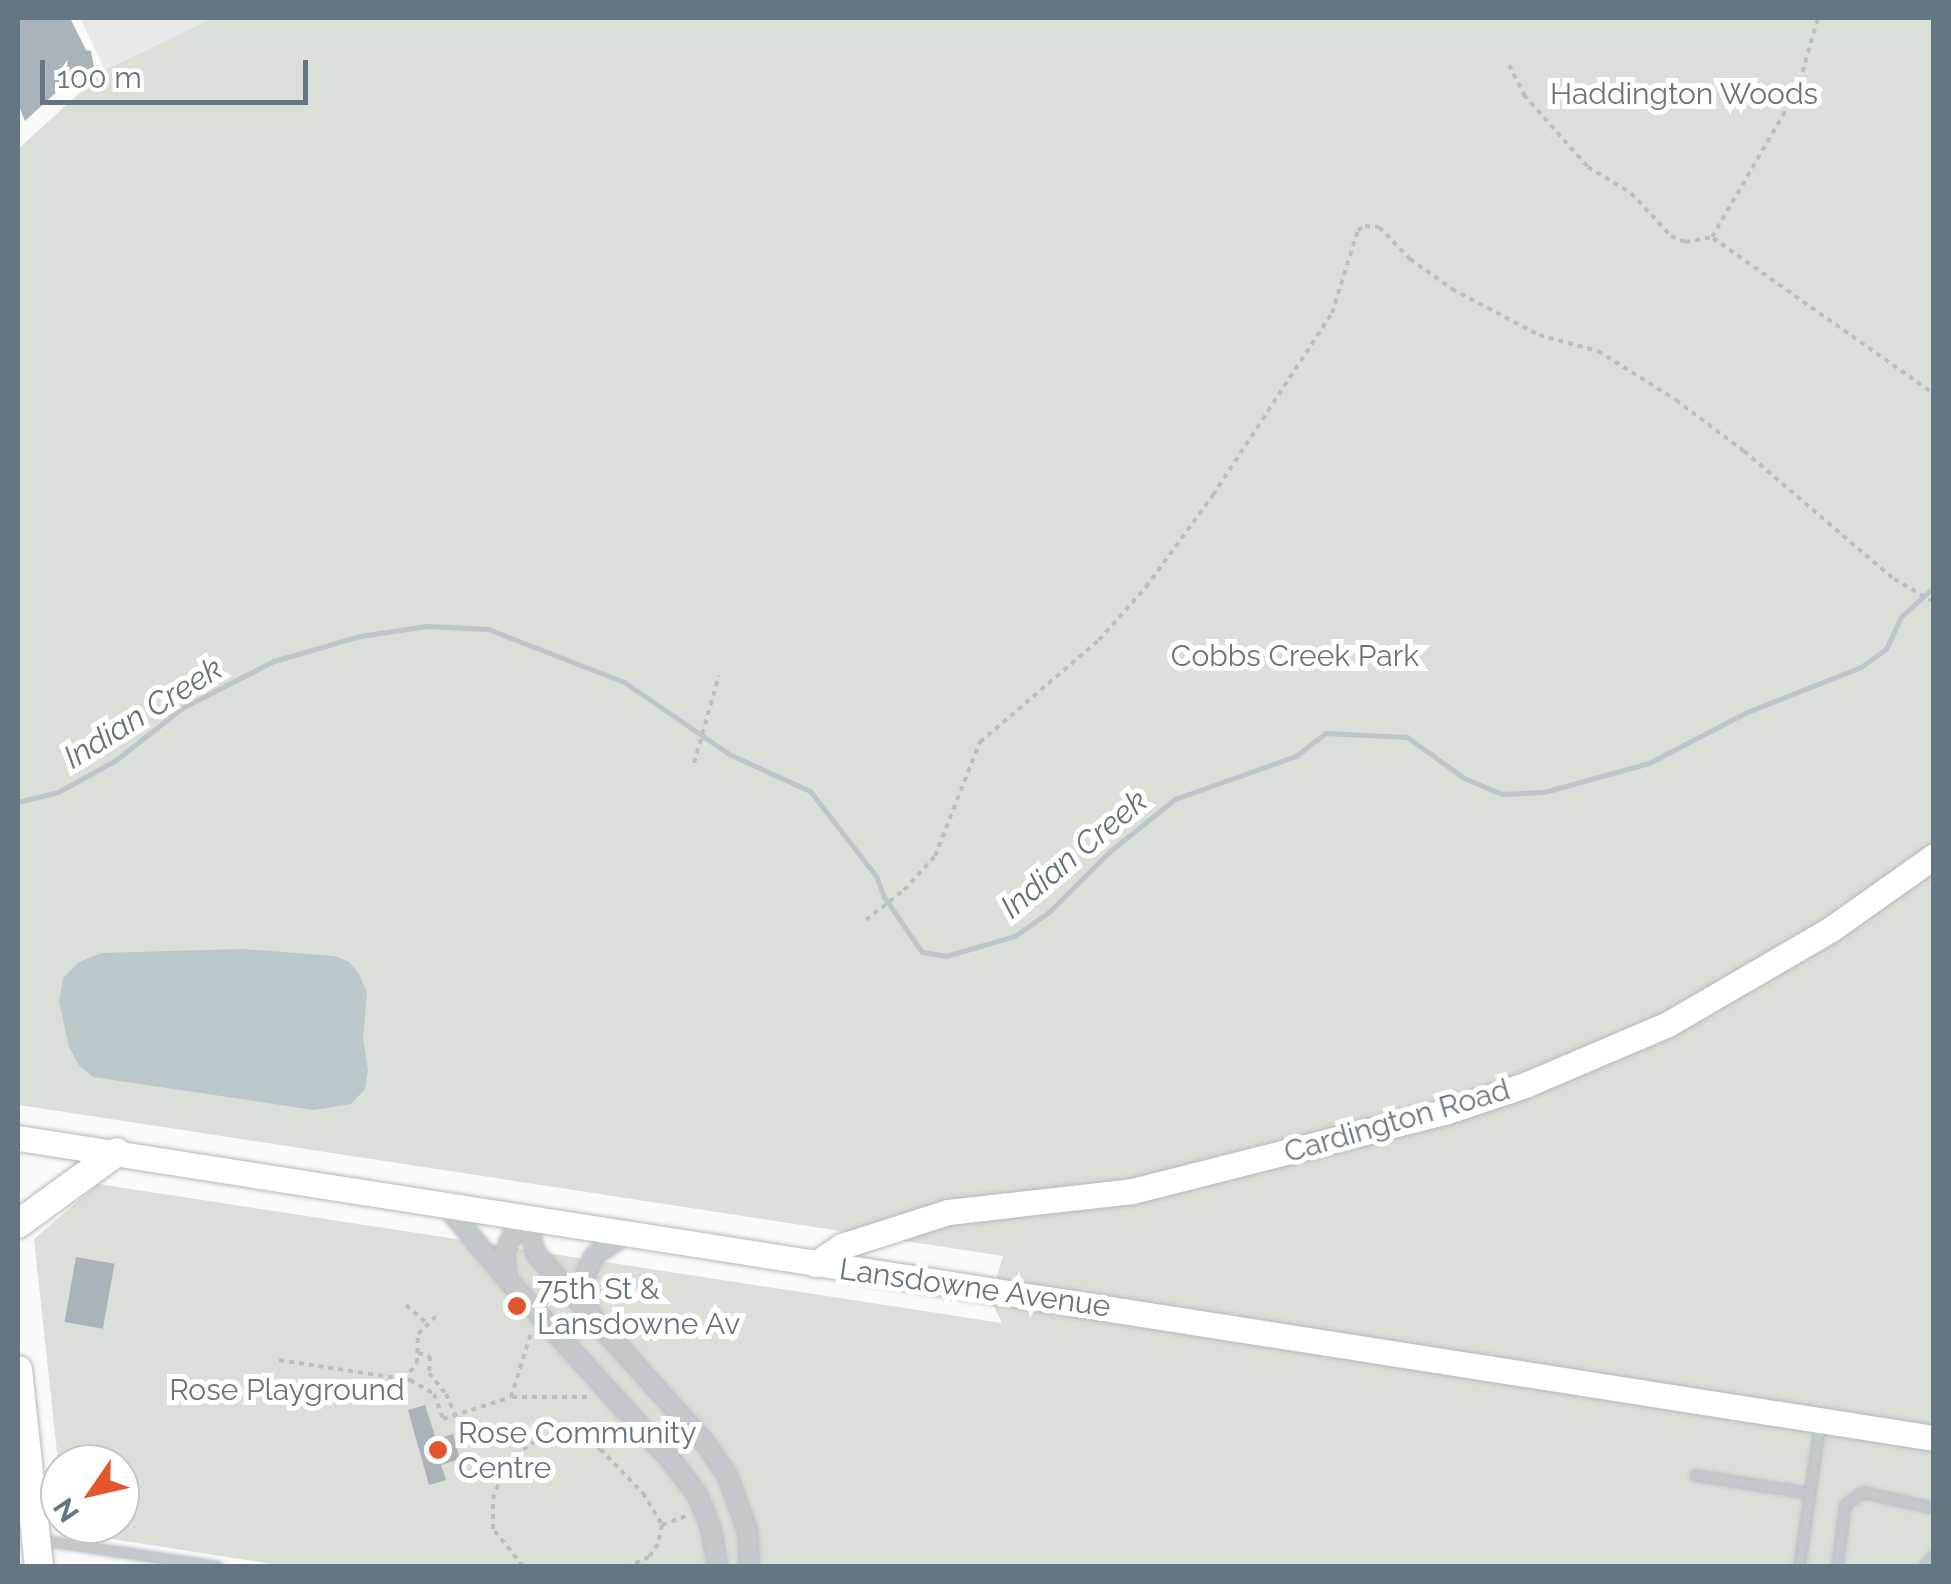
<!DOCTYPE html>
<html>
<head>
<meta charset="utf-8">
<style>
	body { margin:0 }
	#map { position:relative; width:1951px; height:1584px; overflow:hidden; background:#fafaf8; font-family:Raleway,sans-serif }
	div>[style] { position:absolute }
	.built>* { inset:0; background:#e8e9e9 }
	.green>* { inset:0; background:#dadfd7 }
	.water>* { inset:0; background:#bbc7cb }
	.stream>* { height:5px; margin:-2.5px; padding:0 2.5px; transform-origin:2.5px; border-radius:2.5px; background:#bbc7cb }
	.building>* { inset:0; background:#aab3b9; transform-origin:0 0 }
	.path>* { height:4px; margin-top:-2px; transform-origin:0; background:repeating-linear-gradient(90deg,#bbbfc2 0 5px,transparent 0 10px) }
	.roads { filter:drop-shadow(0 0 2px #b3babf) drop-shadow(0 0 2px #b3babf) }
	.lane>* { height:9px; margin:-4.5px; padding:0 4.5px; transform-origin:4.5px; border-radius:4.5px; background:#c3c8cc }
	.street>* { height:18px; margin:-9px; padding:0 9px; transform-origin:9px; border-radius:9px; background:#c3c8cc }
	.secondary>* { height:25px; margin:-12.5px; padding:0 12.5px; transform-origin:12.5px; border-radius:12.5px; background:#fff }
	.primary>* { height:28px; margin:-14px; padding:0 14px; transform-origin:14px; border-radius:14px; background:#fff }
	.dots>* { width:28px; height:28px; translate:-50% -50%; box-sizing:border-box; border:5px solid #fff; border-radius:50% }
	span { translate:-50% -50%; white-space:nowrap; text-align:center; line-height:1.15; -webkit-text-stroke:10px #fff; paint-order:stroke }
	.park-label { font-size:30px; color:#687a64 }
	.street-label { font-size:30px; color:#657683 }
	.poi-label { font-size:30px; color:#657683 }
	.left { translate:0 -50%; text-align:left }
	.water-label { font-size:32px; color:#60757c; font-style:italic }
	.frame { position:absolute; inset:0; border:20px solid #657683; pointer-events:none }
	.north { position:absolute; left:40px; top:1444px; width:100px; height:100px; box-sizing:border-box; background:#fff; border:2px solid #c1c8cd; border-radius:50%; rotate:236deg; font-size:28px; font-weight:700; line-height:40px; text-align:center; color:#657683 }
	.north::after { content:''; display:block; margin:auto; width:35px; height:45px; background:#e4572e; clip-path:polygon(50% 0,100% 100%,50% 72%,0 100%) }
	.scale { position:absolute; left:40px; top:60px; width:268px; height:45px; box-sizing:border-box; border:5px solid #657683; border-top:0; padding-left:12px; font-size:30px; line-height:35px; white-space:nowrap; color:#657683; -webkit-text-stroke:8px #fff; paint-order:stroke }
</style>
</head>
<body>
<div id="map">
	<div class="built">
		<div style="clip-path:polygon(80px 18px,213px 18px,105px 70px)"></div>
	</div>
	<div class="green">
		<div style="clip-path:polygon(213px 18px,1933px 18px,1933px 1566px,284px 1566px,67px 1532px,66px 1524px,120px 1524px,120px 1464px,60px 1464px,60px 1480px,34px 1239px,98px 1184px,1002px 1323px,990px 1298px,1003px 1256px,19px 1105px,18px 149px,105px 70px)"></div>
	</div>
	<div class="water">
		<div style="clip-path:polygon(243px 949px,335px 956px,349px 962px,359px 974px,367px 993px,363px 1038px,368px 1070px,365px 1089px,351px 1104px,314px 1110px,93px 1077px,79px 1065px,69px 1047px,59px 1001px,63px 978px,79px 962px,101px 953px)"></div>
	</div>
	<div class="stream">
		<div style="left:18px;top:802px;width:41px;rotate:-14deg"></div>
		<div style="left:58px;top:792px;width:66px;rotate:-28.9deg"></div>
		<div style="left:116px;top:760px;width:84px;rotate:-38.2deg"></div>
		<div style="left:182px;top:708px;width:103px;rotate:-27.1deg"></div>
		<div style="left:274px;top:661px;width:90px;rotate:-16.2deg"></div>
		<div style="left:360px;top:636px;width:68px;rotate:-8.5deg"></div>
		<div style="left:427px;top:626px;width:61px;rotate:2.8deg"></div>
		<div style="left:488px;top:629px;width:146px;rotate:21.3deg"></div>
		<div style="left:624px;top:682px;width:127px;rotate:34.4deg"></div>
		<div style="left:729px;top:754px;width:89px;rotate:24.6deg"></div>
		<div style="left:810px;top:791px;width:108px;rotate:52.2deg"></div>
		<div style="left:876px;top:876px;width:22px;rotate:69deg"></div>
		<div style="left:884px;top:897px;width:67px;rotate:55.4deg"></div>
		<div style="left:922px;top:952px;width:24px;rotate:9deg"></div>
		<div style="left:946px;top:956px;width:72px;rotate:-16.2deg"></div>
		<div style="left:1015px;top:936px;width:42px;rotate:-35.2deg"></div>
		<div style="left:1049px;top:912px;width:85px;rotate:-45deg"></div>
		<div style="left:1109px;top:852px;width:85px;rotate:-38.8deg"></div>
		<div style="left:1175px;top:799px;width:128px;rotate:-19.6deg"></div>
		<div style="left:1296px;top:756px;width:37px;rotate:-38deg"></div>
		<div style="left:1325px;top:733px;width:82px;rotate:2.8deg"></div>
		<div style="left:1407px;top:737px;width:70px;rotate:35.7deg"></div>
		<div style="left:1464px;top:778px;width:41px;rotate:22.8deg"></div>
		<div style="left:1502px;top:794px;width:42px;rotate:-2.7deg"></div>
		<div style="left:1544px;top:792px;width:109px;rotate:-15.4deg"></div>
		<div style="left:1649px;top:763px;width:110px;rotate:-27.5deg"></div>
		<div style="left:1747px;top:712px;width:123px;rotate:-21.5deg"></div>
		<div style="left:1861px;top:667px;width:31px;rotate:-36deg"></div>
		<div style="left:1886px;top:649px;width:35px;rotate:-65deg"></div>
		<div style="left:1901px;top:617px;width:45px;rotate:-42.3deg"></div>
	</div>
	<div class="building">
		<div style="clip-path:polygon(18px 18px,70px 18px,86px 50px,91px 51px,94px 67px,77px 73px,25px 121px,18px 104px)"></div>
		<div style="left:76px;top:1257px;width:39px;height:66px;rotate:10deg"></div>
		<div style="clip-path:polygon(425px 1405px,436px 1439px,453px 1434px,460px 1459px,441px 1465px,446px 1480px,429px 1485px,408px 1410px)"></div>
	</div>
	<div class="path">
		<div style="left:1509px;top:65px;width:34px;rotate:63deg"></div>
		<div style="left:1524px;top:95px;width:96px;rotate:48.4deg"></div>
		<div style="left:1588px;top:167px;width:50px;rotate:31.2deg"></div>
		<div style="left:1631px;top:193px;width:59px;rotate:47.1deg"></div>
		<div style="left:1671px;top:236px;width:15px;rotate:23deg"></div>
		<div style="left:1685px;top:242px;width:27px;rotate:-10deg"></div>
		<div style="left:1712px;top:237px;width:169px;rotate:-59.8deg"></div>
		<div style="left:1797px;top:91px;width:76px;rotate:-74deg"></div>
		<div style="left:1713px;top:238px;width:271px;rotate:35.2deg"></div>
		<div style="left:694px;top:763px;width:91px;rotate:-74.1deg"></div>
		<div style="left:866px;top:920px;width:48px;rotate:-38.3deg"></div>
		<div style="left:904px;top:890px;width:46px;rotate:-47.6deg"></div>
		<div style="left:935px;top:856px;width:123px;rotate:-68.5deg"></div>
		<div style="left:980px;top:742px;width:157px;rotate:-40.6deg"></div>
		<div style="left:1099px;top:640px;width:71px;rotate:-48.4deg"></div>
		<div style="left:1146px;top:587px;width:114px;rotate:-53.9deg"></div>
		<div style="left:1213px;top:495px;width:217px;rotate:-56.8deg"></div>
		<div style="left:1332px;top:313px;width:87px;rotate:-72.6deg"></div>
		<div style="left:1358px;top:230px;width:8px;rotate:-30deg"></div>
		<div style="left:1365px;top:226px;width:14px;rotate:4deg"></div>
		<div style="left:1379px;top:227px;width:45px;rotate:45.9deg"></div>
		<div style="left:1410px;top:259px;width:52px;rotate:35.5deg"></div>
		<div style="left:1452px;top:289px;width:98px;rotate:27.9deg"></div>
		<div style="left:1539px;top:335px;width:61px;rotate:15.2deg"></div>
		<div style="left:1598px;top:351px;width:92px;rotate:32.1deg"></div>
		<div style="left:1676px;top:400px;width:85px;rotate:36.9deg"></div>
		<div style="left:1744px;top:451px;width:197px;rotate:40.5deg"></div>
		<div style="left:1894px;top:579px;width:46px;rotate:29.9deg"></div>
		<div style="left:406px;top:1305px;width:28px;rotate:41deg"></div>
		<div style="left:418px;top:1353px;width:12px;rotate:14deg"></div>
		<div style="left:430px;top:1356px;width:17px;rotate:93deg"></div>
		<div style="left:429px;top:1373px;width:27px;rotate:51deg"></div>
		<div style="left:446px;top:1394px;width:22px;rotate:66deg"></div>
		<div style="left:279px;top:1360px;width:133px;rotate:8.7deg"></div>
		<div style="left:410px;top:1380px;width:28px;rotate:30deg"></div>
		<div style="left:434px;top:1394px;width:27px;rotate:70deg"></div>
		<div style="left:443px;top:1419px;width:71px;rotate:-17.9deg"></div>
		<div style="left:511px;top:1397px;width:67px;rotate:-72.6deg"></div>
		<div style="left:404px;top:1380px;width:21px;rotate:-53deg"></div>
		<div style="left:417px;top:1363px;width:29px;rotate:-88deg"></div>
		<div style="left:418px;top:1334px;width:25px;rotate:-45deg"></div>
		<div style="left:512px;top:1397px;width:76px"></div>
		<div style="left:662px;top:1525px;width:30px;rotate:-20deg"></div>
		<div style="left:523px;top:1566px;width:48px;rotate:-129deg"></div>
		<div style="left:493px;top:1529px;width:30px;rotate:-90deg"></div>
		<div style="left:493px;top:1499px;width:24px;rotate:-71deg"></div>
		<div style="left:501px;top:1476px;width:25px;rotate:-56deg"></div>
		<div style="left:515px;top:1455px;width:28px;rotate:-35deg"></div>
		<div style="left:538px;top:1439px;width:32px;rotate:-4deg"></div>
		<div style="left:570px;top:1437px;width:32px;rotate:22deg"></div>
		<div style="left:600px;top:1449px;width:62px;rotate:45.7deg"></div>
		<div style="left:643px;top:1493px;width:37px;rotate:59deg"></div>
		<div style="left:662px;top:1525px;width:19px;rotate:102deg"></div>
		<div style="left:658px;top:1544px;width:16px;rotate:125deg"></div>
		<div style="left:649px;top:1557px;width:22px;rotate:156deg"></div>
	</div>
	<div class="roads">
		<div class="lane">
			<div style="left:1695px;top:1475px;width:116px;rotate:8.9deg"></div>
			<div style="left:42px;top:1540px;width:177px;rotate:8.5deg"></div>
			<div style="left:1799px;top:1566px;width:146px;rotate:-81.7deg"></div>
			<div style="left:1837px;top:1566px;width:63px;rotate:-82.6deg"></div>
			<div style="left:1845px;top:1504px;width:22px;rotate:-34deg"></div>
			<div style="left:1863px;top:1492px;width:73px;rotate:12.7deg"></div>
			<div style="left:1924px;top:1566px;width:15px;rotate:-48deg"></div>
		</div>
		<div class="street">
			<div style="left:444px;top:1204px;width:94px;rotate:49.7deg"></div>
			<div style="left:522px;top:1215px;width:42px;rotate:115.3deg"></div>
			<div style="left:504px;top:1253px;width:27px;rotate:82deg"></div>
			<div style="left:508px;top:1280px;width:248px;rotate:47.9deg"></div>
			<div style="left:674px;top:1464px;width:40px;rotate:53deg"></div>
			<div style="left:698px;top:1496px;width:35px;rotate:68deg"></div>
			<div style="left:711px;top:1528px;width:39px;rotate:80deg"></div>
			<div style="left:522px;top:1215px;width:43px;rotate:69.4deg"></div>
			<div style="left:537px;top:1255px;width:254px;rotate:48.2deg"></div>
			<div style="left:706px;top:1444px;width:40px;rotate:56deg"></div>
			<div style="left:728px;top:1477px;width:59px;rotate:70deg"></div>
			<div style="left:748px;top:1532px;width:34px;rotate:88deg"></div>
			<div style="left:590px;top:1313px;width:24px;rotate:-107deg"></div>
			<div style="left:583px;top:1290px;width:17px;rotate:-80deg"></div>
			<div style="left:586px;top:1273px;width:19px;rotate:-65deg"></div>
			<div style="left:594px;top:1256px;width:37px;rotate:-34deg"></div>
		</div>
		<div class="secondary">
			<div style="left:18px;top:1138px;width:1939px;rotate:8.9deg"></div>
			<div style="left:815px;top:1264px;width:32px;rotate:-34deg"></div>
			<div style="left:842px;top:1246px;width:111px;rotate:-17.8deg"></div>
			<div style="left:948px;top:1212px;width:185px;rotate:-6.5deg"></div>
			<div style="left:1132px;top:1191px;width:323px;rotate:-14.2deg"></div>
			<div style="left:1445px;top:1112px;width:84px;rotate:-18.6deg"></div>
			<div style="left:1525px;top:1085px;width:155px;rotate:-23.1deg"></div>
			<div style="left:1668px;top:1024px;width:189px;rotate:-30.2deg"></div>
			<div style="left:1831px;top:929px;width:126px;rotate:-35.3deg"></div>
		</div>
		<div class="primary">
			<div style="left:18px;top:1224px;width:122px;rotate:-36deg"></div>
			<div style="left:18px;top:1370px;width:197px;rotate:83.9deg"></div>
		</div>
	</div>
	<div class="dots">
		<div style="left:517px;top:1306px;background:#e4572e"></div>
		<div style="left:438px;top:1450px;background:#e4572e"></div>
	</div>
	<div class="park-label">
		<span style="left:1684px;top:94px">Haddington Woods</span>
		<span style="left:1295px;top:656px">Cobbs Creek Park</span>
		<span style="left:287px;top:1390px">Rose Playground</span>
	</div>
	<div class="street-label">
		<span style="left:1397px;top:1121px;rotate:-16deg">Cardington Road</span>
		<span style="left:975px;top:1288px;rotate:8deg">Lansdowne Avenue</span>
	</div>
	<div class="poi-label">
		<span class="left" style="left:537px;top:1306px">75th St &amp;<br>Lansdowne Av</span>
		<span class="left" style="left:458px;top:1450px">Rose Community<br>Centre</span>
	</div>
	<div class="water-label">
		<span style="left:143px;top:713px;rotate:-32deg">Indian Creek</span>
		<span style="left:1074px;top:854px;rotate:-40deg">Indian Creek</span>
	</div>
	<div class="frame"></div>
	<div class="north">N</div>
	<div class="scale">100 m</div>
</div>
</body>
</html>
